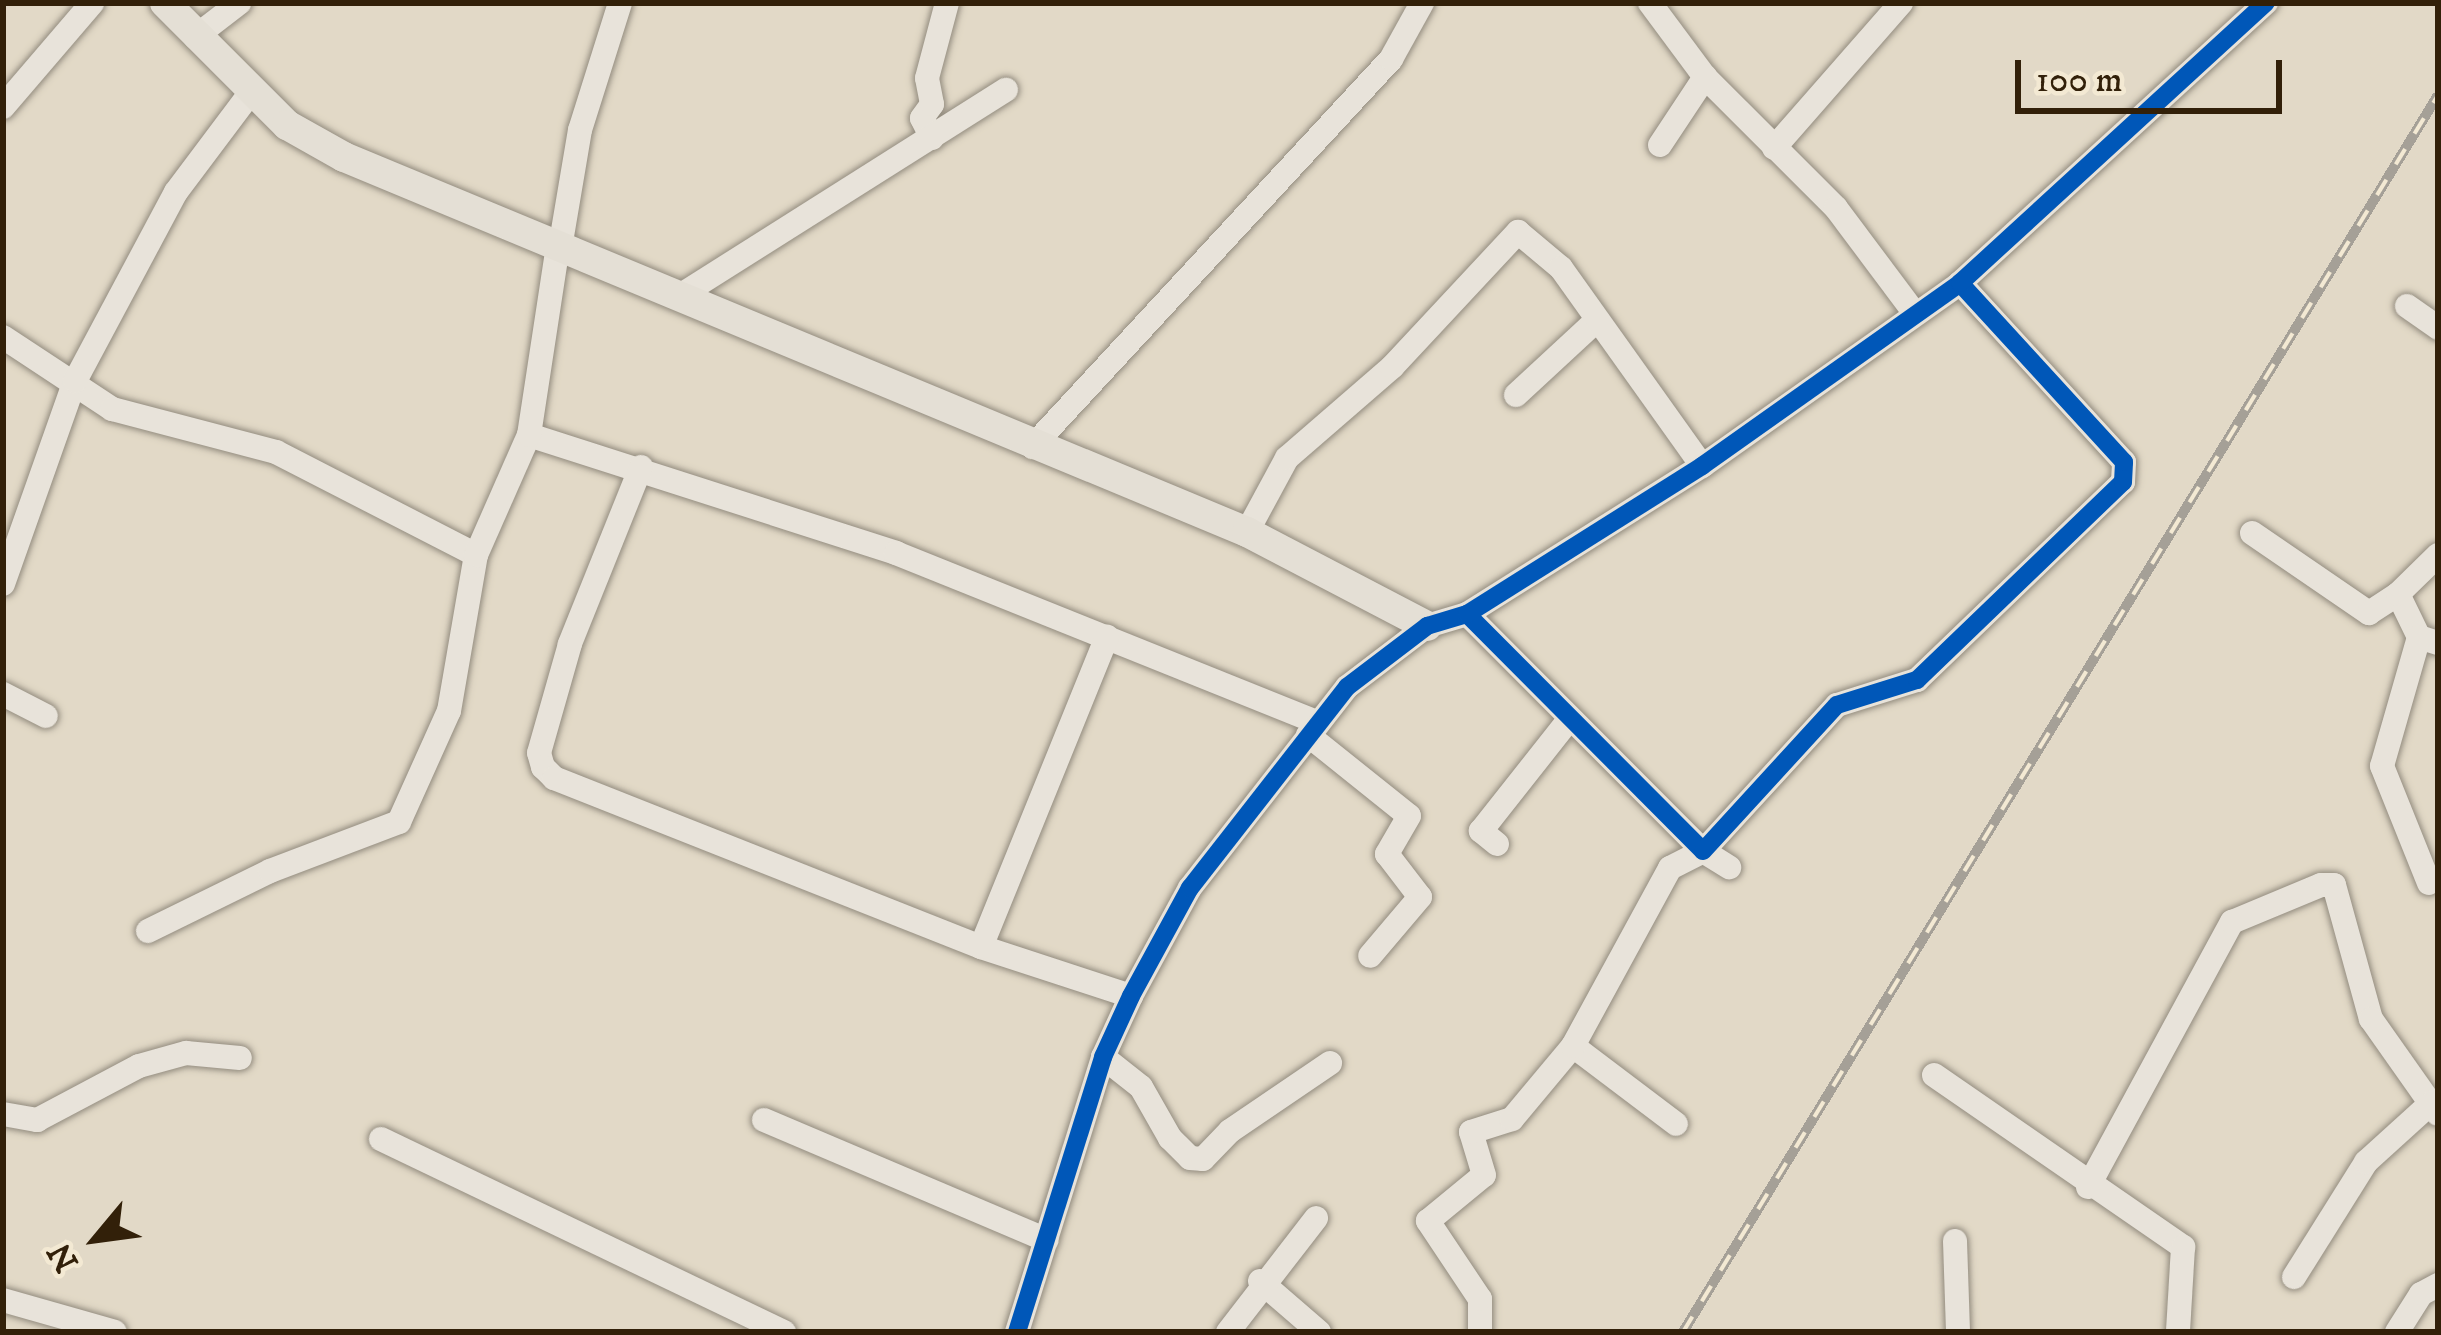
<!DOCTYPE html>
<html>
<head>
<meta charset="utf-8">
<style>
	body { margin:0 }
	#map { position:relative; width:2441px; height:1335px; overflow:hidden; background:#e2d9c7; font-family:"IM FELL DW Pica",serif }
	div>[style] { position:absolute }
	.roads { filter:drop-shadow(0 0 3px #938c7f) drop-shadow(0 0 3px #938c7f) }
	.minor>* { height:24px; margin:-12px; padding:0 12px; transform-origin:12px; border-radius:12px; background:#e8e3da }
	.major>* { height:30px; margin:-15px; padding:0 15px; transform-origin:15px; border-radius:15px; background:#e4dfd5 }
	.rail>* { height:10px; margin-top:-5px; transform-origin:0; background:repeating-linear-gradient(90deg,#f3e9d3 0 18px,#a5a097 0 36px); box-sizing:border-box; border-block:3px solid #a5a097 }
	.cycleway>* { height:18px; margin:-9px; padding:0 9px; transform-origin:9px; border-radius:9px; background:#0057b8 }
	span { translate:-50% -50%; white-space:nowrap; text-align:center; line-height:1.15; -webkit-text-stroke:9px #f3e9d3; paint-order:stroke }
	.frame { position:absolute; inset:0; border:6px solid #322009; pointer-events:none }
	.north { position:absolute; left:36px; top:1179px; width:120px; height:120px; -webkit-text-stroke:9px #f3e9d3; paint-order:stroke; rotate:241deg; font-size:33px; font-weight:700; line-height:48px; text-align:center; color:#322009 }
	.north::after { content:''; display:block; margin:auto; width:42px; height:54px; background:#322009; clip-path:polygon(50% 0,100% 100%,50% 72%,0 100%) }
	.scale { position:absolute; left:2015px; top:60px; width:267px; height:54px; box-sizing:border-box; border:6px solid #322009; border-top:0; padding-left:15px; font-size:36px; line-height:42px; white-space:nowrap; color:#322009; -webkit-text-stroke:9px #f3e9d3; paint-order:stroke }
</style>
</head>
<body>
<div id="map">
	<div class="roads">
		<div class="minor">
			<div style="left:1650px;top:3px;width:92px;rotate:53.4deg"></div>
			<div style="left:1705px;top:77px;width:185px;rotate:45deg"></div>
			<div style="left:1836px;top:208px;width:129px;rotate:53.2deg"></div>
			<div style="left:195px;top:37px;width:56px;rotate:-37.7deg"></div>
			<div style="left:3px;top:107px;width:137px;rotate:-49.4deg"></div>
			<div style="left:932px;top:138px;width:22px;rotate:-117deg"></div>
			<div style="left:922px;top:118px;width:17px;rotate:-54deg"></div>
			<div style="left:932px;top:104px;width:26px;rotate:-101deg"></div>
			<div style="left:927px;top:78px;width:78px;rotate:-75.1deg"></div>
			<div style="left:1660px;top:145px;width:82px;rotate:-56.5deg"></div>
			<div style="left:1774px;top:148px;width:193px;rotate:-48.8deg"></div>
			<div style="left:560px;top:248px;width:120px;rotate:-80.4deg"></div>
			<div style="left:580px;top:130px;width:133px;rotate:-72.5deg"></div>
			<div style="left:678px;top:297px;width:388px;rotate:-32.3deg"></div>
			<div style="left:2407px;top:306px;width:38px;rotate:35deg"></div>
			<div style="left:3px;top:337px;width:131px;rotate:33.4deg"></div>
			<div style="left:112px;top:409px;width:170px;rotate:14.7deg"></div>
			<div style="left:276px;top:452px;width:225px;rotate:27.2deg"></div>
			<div style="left:1516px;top:395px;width:110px;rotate:-42.8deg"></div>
			<div style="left:529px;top:435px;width:386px;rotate:17.8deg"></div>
			<div style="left:896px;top:553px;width:455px;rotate:21.9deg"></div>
			<div style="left:1032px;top:447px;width:529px;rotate:-47.22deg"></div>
			<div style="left:1391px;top:59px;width:64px;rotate:-61deg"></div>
			<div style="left:641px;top:467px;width:191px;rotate:111.9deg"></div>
			<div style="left:570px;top:644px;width:113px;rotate:105.9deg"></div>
			<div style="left:539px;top:753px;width:15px;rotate:74deg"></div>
			<div style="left:543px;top:767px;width:16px;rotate:45deg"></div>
			<div style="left:554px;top:778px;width:459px;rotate:21.6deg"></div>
			<div style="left:981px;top:947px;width:158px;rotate:18.1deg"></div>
			<div style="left:1247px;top:532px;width:84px;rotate:-61.6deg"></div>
			<div style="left:1287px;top:458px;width:139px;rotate:-40.9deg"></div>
			<div style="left:1392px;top:367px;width:185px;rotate:-47deg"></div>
			<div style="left:1518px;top:232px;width:56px;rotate:39.9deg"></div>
			<div style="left:1561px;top:268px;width:243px;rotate:54.5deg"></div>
			<div style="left:2252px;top:533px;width:142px;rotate:34.4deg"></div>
			<div style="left:2369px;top:613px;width:35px;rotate:-33deg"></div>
			<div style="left:2398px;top:594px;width:48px;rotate:64deg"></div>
			<div style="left:2419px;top:637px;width:20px;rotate:18deg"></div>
			<div style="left:3px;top:584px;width:215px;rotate:-70.5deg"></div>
			<div style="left:75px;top:381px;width:214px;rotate:-61.9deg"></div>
			<div style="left:176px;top:192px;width:125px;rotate:-53.1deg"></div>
			<div style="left:2398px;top:594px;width:56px;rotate:-44.3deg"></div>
			<div style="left:1467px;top:614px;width:334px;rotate:45.1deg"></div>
			<div style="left:1703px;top:851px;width:198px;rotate:-47.5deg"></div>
			<div style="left:1837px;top:705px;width:84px;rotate:-17.4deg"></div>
			<div style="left:1917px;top:680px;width:286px;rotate:-43.9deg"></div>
			<div style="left:2123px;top:482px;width:20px;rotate:-87deg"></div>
			<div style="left:2124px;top:462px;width:243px;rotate:-132.5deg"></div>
			<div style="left:2419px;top:637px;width:134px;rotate:106deg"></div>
			<div style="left:2382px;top:766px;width:126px;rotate:68.1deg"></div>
			<div style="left:3px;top:694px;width:48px;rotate:27.1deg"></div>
			<div style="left:1308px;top:735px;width:129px;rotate:38.7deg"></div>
			<div style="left:1409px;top:816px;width:44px;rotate:120.1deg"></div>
			<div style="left:1387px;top:854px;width:54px;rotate:52.5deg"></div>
			<div style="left:1420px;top:897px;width:77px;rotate:130.3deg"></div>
			<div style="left:1497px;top:844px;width:21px;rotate:-141deg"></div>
			<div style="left:1481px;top:831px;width:140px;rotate:-51.7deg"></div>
			<div style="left:148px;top:931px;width:136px;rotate:-26.2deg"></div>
			<div style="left:270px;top:871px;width:138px;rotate:-20.8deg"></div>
			<div style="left:399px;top:822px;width:122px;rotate:-65.8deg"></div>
			<div style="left:449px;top:711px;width:158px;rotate:-80.2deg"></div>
			<div style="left:476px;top:555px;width:131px;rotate:-66.2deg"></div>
			<div style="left:529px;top:435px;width:186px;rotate:-81.3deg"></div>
			<div style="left:981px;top:947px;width:335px;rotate:-67.9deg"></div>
			<div style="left:1573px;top:1046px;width:129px;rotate:37.1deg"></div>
			<div style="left:1103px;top:1057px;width:48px;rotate:38.3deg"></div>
			<div style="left:1141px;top:1087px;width:59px;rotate:60.4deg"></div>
			<div style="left:1170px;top:1138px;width:28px;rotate:45deg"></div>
			<div style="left:1190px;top:1158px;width:13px;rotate:4deg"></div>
			<div style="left:1203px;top:1159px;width:39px;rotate:-46deg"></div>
			<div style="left:1230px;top:1131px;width:121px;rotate:-34.2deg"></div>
			<div style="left:1934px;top:1075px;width:303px;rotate:34.6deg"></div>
			<div style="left:2183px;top:1247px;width:85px;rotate:93.4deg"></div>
			<div style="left:3px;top:1114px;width:35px;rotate:10deg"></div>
			<div style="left:37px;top:1120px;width:115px;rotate:-27.9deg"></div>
			<div style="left:139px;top:1066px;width:49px;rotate:-15.5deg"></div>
			<div style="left:186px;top:1053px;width:54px;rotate:5.3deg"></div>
			<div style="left:764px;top:1120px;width:307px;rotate:23deg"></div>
			<div style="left:381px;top:1139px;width:447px;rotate:25.6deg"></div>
			<div style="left:2088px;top:1187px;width:302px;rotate:-61.5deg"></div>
			<div style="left:2232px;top:922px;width:96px;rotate:-22.6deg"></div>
			<div style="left:2321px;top:885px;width:13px"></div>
			<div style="left:2334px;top:885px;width:139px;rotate:74.6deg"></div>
			<div style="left:2371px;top:1019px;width:116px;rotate:54.8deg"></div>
			<div style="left:1955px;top:1241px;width:91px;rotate:88.1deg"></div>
			<div style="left:2294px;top:1277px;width:136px;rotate:-57.9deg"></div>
			<div style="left:2366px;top:1162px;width:88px;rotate:-42.2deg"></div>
			<div style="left:1260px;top:1281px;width:78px;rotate:40.8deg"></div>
			<div style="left:3px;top:1300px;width:116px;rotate:15.9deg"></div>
			<div style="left:1017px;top:1332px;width:288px;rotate:-72.6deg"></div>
			<div style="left:1103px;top:1057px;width:67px;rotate:-65.3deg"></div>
			<div style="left:1131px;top:996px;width:123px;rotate:-61.4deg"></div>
			<div style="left:1190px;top:888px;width:255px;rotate:-52deg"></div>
			<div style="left:1347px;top:687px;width:101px;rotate:-37.3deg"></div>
			<div style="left:1427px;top:626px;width:42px;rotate:-16.7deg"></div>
			<div style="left:1467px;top:614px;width:278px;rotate:-32.2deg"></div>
			<div style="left:1702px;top:466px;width:316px;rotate:-35.3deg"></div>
			<div style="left:1960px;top:283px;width:415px;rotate:-42.5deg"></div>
			<div style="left:1228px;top:1332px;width:144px;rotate:-52.3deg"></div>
			<div style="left:1480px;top:1332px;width:33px;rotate:-90deg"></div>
			<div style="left:1480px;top:1299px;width:94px;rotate:-123.7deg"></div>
			<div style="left:1428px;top:1221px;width:72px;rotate:-39.4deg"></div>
			<div style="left:1484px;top:1175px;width:45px;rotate:-106.8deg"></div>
			<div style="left:1471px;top:1132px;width:43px;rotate:-17.6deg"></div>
			<div style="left:1512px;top:1119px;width:95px;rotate:-50.1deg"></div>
			<div style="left:1573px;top:1046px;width:203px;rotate:-61.4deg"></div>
			<div style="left:1670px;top:868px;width:37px;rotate:-27deg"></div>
			<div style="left:1703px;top:851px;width:31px;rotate:32deg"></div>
			<div style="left:2397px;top:1332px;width:45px;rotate:-57.7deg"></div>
			<div style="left:2421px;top:1294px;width:19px;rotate:-28deg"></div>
		</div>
		<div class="major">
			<div style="left:165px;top:3px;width:173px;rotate:45deg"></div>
			<div style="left:287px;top:125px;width:65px;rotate:29.3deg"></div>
			<div style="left:344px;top:157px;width:978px;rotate:22.55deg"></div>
			<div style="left:1247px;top:532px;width:203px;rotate:27.6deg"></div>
		</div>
	</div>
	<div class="rail">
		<div style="left:1683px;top:1332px;width:1449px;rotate:-58.6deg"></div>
	</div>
	<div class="cycleway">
		<div style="left:1467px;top:614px;width:334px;rotate:45.1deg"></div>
		<div style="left:1703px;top:851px;width:198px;rotate:-47.5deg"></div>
		<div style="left:1837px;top:705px;width:84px;rotate:-17.4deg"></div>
		<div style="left:1917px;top:680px;width:286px;rotate:-43.9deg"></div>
		<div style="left:2123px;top:482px;width:20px;rotate:-87deg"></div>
		<div style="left:2124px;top:462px;width:243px;rotate:-132.5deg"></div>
		<div style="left:1017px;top:1332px;width:288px;rotate:-72.6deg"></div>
		<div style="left:1103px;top:1057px;width:67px;rotate:-65.3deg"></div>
		<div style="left:1131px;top:996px;width:123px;rotate:-61.4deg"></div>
		<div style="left:1190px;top:888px;width:255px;rotate:-52deg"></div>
		<div style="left:1347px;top:687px;width:101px;rotate:-37.3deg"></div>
		<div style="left:1427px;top:626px;width:42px;rotate:-16.7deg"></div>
		<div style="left:1467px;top:614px;width:278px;rotate:-32.2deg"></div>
		<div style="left:1702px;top:466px;width:316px;rotate:-35.3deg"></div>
		<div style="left:1960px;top:283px;width:415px;rotate:-42.5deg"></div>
	</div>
	<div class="frame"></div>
	<div class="north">N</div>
	<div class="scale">100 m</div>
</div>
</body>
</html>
